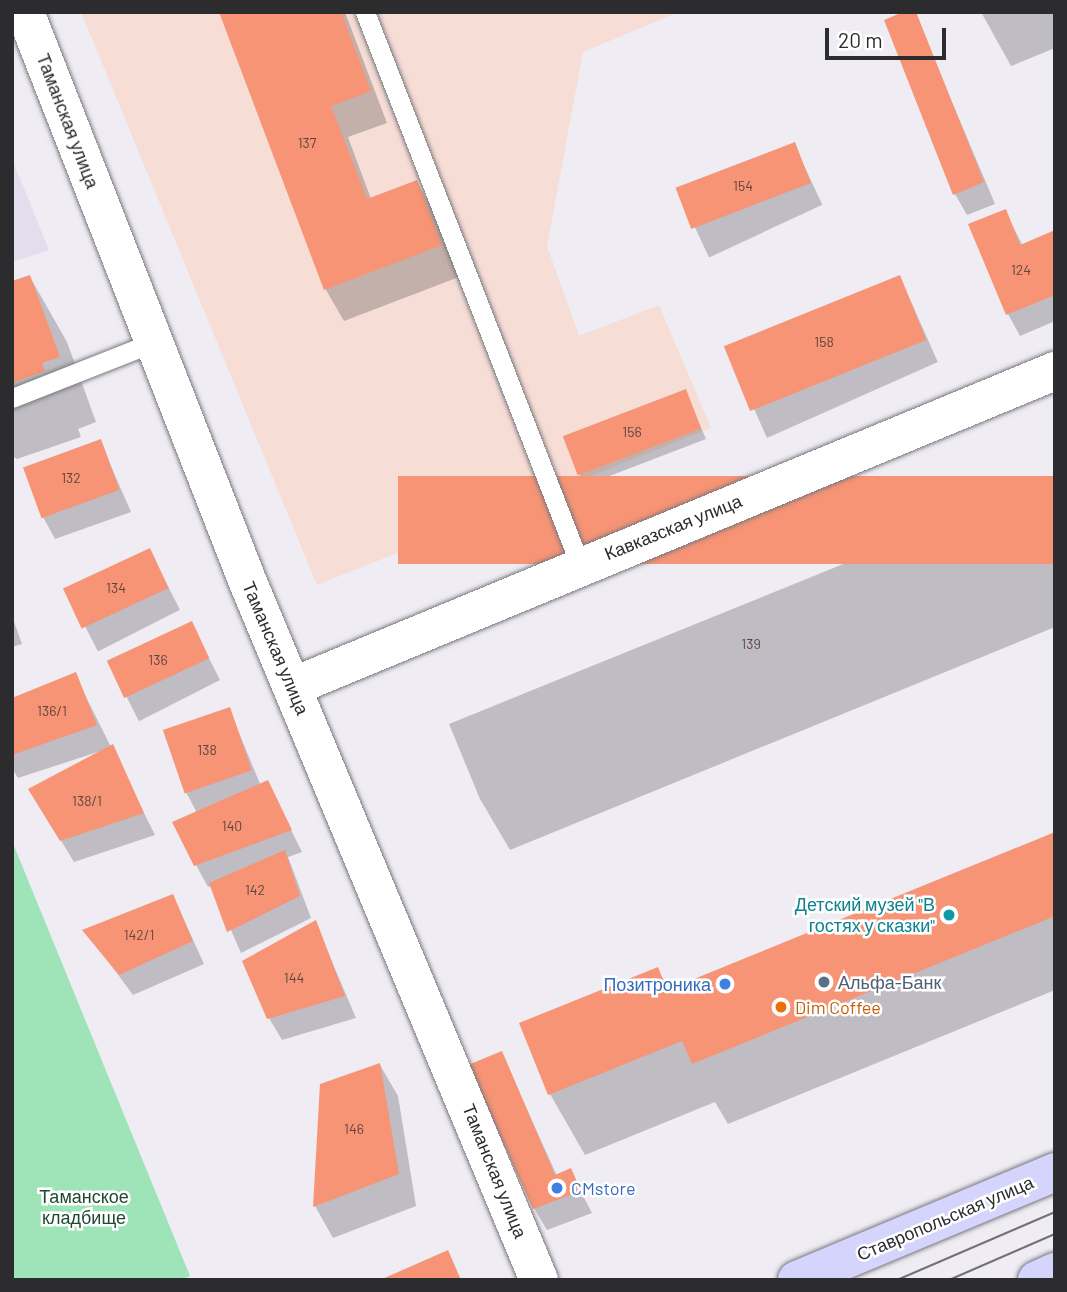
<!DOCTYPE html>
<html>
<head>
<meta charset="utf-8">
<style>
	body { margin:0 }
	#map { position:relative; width:1067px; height:1292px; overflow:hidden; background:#efecf4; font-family:Barlow,sans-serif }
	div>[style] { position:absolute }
	.built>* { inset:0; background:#e3dded }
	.education>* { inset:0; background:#f6ddd5 }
	.green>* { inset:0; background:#9ee4b8 }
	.shadow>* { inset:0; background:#0003; transform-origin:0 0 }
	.building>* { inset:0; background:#f69475; transform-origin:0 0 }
	.roads { filter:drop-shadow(0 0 2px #79777e) drop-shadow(0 0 2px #79777e) }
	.service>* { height:19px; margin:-9.5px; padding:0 9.5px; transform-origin:9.5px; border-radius:9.5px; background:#fff }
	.minor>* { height:38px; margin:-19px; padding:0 19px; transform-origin:19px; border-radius:19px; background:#fff }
	.tertiary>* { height:38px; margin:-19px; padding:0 19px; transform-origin:19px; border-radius:19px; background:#fff }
	.primary>* { height:38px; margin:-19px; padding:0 19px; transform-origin:19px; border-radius:19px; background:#d4d4fd }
	.tram>* { height:2px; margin:-1px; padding:0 1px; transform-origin:1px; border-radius:1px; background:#727176 }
	.dots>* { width:19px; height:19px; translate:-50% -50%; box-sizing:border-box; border:4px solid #fff; border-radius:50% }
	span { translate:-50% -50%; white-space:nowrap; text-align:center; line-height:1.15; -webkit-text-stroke:5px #fff; paint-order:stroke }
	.number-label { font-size:14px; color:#5e4540 }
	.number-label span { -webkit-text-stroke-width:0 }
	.street-label { font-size:18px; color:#2c2b2e }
	.culture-label { font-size:18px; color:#0d838f }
	.right { translate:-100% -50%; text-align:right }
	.service-label { font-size:18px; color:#4e5e75 }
	.left { translate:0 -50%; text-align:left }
	.shop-label { font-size:18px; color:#366cbe }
	.food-label { font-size:18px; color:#c56008 }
	.park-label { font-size:18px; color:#204931 }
	.frame { position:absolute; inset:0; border:14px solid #2c2b2e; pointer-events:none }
	.scale { position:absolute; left:825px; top:28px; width:121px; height:32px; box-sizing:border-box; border:4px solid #2c2b2e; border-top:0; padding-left:9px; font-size:21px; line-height:24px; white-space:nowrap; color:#2c2b2e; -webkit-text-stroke:5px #fff; paint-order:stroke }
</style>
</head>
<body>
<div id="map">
	<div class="built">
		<div style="clip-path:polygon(12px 159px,49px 250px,12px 262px)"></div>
	</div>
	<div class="education">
		<div style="clip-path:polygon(81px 12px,679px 12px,583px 52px,547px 246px,579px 336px,659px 305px,711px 428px,317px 585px)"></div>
	</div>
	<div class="green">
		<div style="clip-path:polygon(12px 841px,190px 1276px,180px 1280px,12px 1280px)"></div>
	</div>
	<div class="shadow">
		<div style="clip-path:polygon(221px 12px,345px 12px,387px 123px,348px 137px,371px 199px,417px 182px,435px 214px,459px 277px,344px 321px,326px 290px)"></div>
		<div style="clip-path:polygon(914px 12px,995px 204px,967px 215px,955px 194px)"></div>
		<div style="clip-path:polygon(981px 12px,1055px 12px,1055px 48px,1011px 66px)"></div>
		<div style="left:794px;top:144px;width:67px;height:125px;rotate:65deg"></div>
		<div style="clip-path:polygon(1005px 211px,1023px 246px,1055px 232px,1055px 321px,1020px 336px,1008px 314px)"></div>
		<div style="clip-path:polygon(30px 277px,67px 342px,96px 422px,78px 429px,81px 437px,17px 459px,12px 456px,12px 283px)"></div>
		<div style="left:900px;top:277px;width:93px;height:187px;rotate:66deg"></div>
		<div style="clip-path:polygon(685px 391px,706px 439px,586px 485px,580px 475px)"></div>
		<div style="clip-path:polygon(100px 441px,131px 512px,55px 539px,43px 517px)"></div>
		<div style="clip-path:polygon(1055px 478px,1055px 627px,510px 850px,480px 799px,449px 724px)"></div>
		<div style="left:150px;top:551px;width:66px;height:92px;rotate:63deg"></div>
		<div style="clip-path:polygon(12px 616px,22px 644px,12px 647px)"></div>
		<div style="left:191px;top:623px;width:64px;height:91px;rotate:63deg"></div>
		<div style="clip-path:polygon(75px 675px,155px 835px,74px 862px,43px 811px,104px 750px,18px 778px,12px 768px,12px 700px)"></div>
		<div style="clip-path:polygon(229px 709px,261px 786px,268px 783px,302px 852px,288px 857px,311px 918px,241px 953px,212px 886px,208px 887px,196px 865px,197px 813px,186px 792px)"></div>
		<div style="clip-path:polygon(1055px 834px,1055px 990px,728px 1124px,715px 1102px,585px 1155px,550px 1094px,521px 1024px,657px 969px,670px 991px)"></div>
		<div style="clip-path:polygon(173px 896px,204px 964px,133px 995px,85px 930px)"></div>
		<div style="clip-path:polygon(315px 922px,356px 1018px,282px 1040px,269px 1018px)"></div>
		<div style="clip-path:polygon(502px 1054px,557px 1176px,570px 1171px,592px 1213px,547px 1230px,534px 1208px)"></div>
		<div style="clip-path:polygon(380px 1065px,398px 1096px,416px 1206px,333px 1238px,315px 1206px,321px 1085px)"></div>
	</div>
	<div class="building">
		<div style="clip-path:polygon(219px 12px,341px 12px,371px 91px,331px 106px,367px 199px,417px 180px,442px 245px,324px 290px)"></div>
		<div style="clip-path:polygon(903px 12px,916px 12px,984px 182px,953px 195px,884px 20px)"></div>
		<div style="left:795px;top:142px;width:44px;height:128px;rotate:69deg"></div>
		<div style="clip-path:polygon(1006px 209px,1020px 245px,1055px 230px,1055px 295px,1006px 315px,968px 224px)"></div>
		<div style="clip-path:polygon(30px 275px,60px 357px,42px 363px,45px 371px,12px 383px,12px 281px)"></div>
		<div style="left:900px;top:275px;width:70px;height:190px;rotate:68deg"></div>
		<div style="left:686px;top:389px;width:42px;height:132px;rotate:69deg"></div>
		<div style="left:101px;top:439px;width:54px;height:83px;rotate:70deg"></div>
		<div style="left:1055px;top:476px;width:88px;height:657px;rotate:90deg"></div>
		<div style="left:150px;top:548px;width:44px;height:96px;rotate:65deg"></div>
		<div style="left:192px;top:621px;width:41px;height:94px;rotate:65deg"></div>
		<div style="clip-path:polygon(76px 672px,97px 725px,12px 755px,12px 698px)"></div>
		<div style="left:230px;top:707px;width:67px;height:71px;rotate:71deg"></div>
		<div style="clip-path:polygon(113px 744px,144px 813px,60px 841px,28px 789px)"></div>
		<div style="clip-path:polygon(268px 780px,292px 830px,194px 866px,172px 822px)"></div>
		<div style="clip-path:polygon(1055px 832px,1055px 916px,692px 1064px,682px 1041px,548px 1095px,519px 1023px,658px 967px,667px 990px)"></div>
		<div style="clip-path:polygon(285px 850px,300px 896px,227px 932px,209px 883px)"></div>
		<div style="clip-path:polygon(173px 894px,193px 941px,119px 975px,82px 930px)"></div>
		<div style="clip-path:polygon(316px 920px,345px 996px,267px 1019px,242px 961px)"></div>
		<div style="clip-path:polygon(502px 1051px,555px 1175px,571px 1168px,581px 1191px,533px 1209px,468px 1065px)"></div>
		<div style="clip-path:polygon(380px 1063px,399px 1174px,313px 1207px,320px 1084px)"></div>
		<div style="clip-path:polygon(448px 1250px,461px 1280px,380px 1280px)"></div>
	</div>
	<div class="roads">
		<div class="service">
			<div style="left:365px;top:12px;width:593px;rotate:68.75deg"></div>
			<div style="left:12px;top:398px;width:153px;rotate:-21.5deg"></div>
		</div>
		<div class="minor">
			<div style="left:292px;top:687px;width:826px;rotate:-22.5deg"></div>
		</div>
		<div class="tertiary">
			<div style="left:25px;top:12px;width:610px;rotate:68.65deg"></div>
			<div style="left:247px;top:580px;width:758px;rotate:67.36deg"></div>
		</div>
		<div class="primary">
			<div style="left:797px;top:1280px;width:280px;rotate:-22.7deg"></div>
			<div style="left:1037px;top:1280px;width:20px;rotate:-24deg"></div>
		</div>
	</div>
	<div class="tram">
		<div style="left:897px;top:1280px;width:172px;rotate:-23.3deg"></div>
		<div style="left:949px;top:1280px;width:116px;rotate:-23.5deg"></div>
	</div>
	<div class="dots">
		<div style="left:949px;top:915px;background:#0f9aa8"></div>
		<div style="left:824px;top:982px;background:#5c6f8a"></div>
		<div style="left:725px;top:984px;background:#3f7fe0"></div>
		<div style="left:781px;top:1007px;background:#e8710a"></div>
		<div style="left:557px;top:1188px;background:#3f7fe0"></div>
	</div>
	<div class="number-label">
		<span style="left:307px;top:143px">137</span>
		<span style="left:743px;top:186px">154</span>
		<span style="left:1021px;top:270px">124</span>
		<span style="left:824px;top:342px">158</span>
		<span style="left:632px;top:432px">156</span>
		<span style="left:71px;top:478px">132</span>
		<span style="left:116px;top:588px">134</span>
		<span style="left:751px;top:644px">139</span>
		<span style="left:158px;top:660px">136</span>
		<span style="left:52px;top:711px">136/1</span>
		<span style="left:207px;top:750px">138</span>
		<span style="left:87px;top:801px">138/1</span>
		<span style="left:232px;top:826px">140</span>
		<span style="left:255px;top:890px">142</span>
		<span style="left:139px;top:935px">142/1</span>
		<span style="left:294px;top:978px">144</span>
		<span style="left:354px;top:1129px">146</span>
	</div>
	<div class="street-label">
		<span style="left:68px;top:121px;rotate:69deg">Таманская улица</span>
		<span style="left:673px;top:527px;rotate:-22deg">Кавказская улица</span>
		<span style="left:276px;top:648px;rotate:67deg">Таманская улица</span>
		<span style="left:495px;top:1171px;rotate:68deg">Таманская улица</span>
		<span style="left:945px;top:1218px;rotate:-23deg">Ставропольская улица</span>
	</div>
	<div class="culture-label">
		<span class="right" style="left:935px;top:915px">Детский музей "В<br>гостях у сказки"</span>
	</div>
	<div class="service-label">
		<span class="left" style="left:838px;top:982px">Альфа-Банк</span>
	</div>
	<div class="shop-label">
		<span class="right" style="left:711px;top:984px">Позитроника</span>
		<span class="left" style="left:571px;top:1188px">CMstore</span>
	</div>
	<div class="food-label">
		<span class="left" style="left:795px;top:1007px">Dim Coffee</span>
	</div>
	<div class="park-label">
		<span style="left:84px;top:1207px">Таманское<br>кладбище</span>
	</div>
	<div class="frame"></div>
	<div class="scale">20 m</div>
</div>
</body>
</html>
